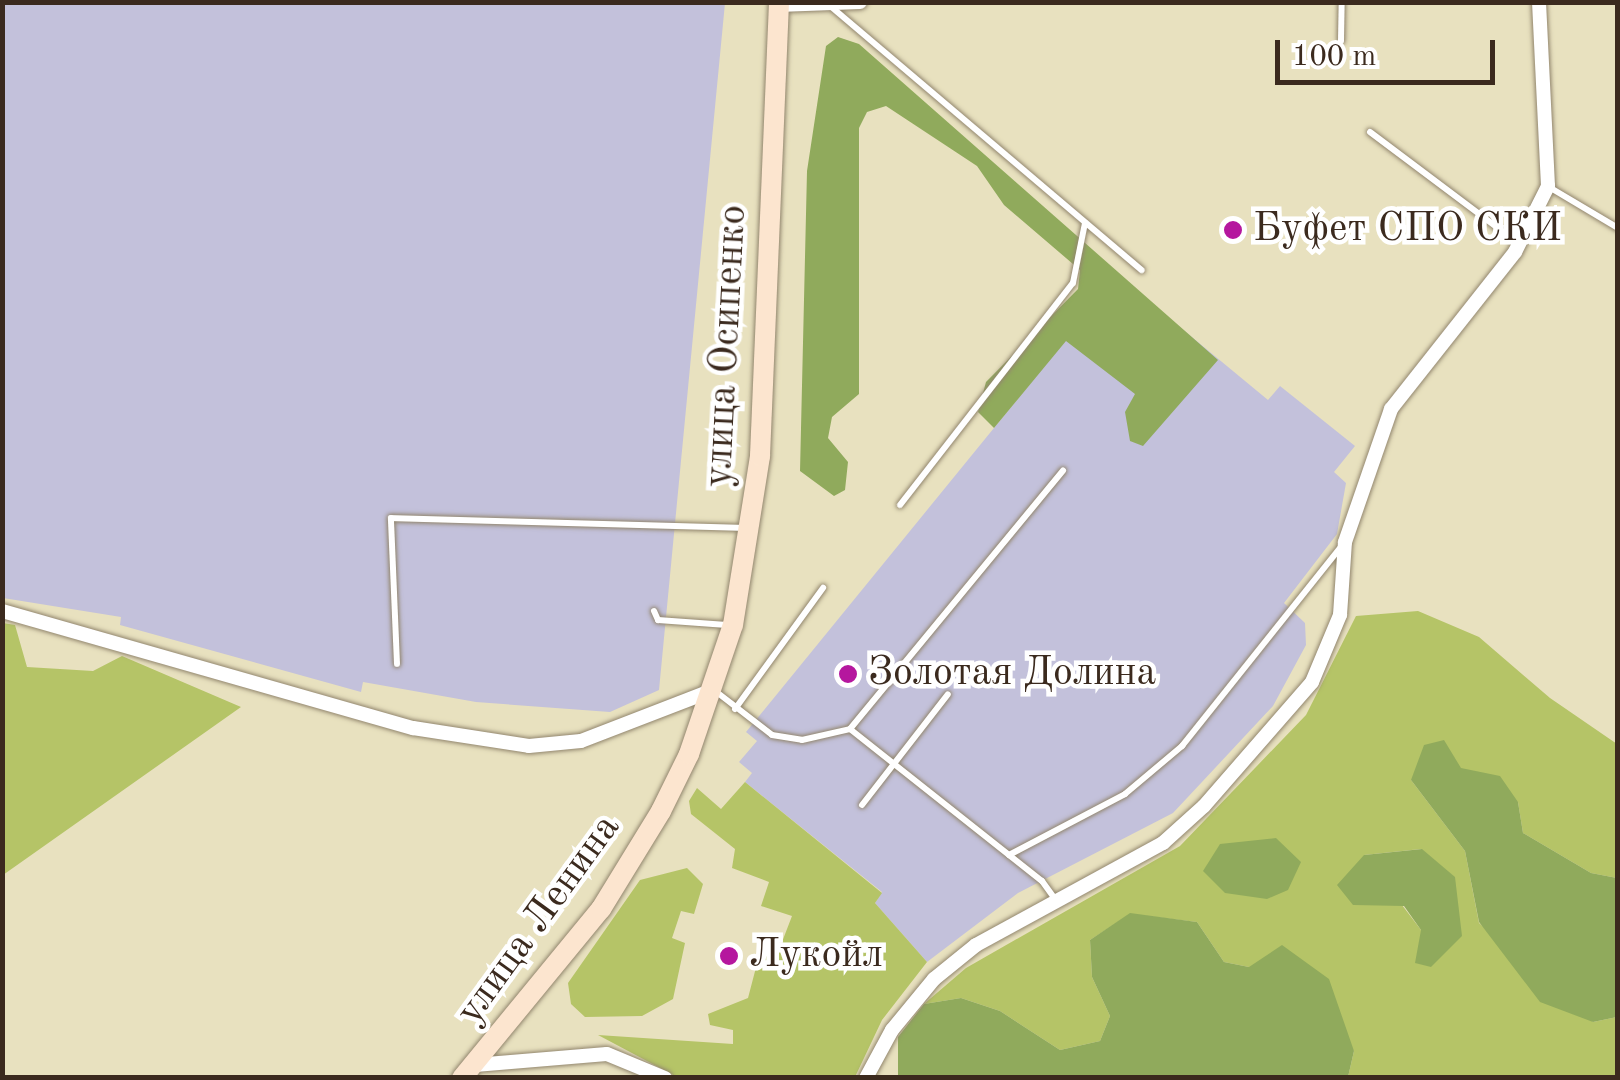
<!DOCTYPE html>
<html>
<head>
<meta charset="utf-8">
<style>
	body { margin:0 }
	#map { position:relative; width:1620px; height:1080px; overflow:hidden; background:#e8e1bf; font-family:"Old Standard TT",serif }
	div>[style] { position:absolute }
	.industrial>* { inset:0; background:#c3c1db }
	.green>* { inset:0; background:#b5c467 }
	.forest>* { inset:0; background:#90aa5c }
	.roads { filter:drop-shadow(0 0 2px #92866e) drop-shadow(0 0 2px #92866e) }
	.lane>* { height:6px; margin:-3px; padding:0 3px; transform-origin:3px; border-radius:3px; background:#fff }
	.street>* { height:14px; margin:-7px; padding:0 7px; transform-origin:7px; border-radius:7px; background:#fff }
	.secondary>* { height:20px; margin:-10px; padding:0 10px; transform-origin:10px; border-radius:10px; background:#fce5cf }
	.dots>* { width:28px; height:28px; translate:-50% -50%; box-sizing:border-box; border:5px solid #fff; border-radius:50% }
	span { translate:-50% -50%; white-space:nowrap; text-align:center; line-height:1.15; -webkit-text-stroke:9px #fff; paint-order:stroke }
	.poi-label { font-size:40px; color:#3b2a1e }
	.left { translate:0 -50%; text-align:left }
	.street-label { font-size:40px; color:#3b2a1e }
	.frame { position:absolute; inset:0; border:5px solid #3b2a1e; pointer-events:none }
	.scale { position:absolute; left:1275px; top:40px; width:220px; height:45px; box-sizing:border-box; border:5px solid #3b2a1e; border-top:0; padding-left:12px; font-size:30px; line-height:35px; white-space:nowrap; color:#3b2a1e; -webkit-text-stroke:8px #fff; paint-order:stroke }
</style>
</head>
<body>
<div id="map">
	<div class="industrial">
		<div style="clip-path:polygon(2px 3px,725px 3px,659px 690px,610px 712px,476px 702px,363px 682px,361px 692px,120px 625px,121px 617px,3px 598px)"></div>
		<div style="clip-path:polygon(1118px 276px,1268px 400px,1280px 386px,1355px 446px,1334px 472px,1346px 483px,1337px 534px,1284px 603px,1305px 623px,1306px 645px,1273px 706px,1173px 813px,1018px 893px,927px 962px,875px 903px,882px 892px,745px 782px,752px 773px,739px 762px,757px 741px,746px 732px)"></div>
	</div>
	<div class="green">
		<div style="clip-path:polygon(evenodd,1418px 611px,1479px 637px,1550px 698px,1617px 744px,1617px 878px,1591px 873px,1523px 833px,1518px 802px,1411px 780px,1465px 851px,1479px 923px,1593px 1022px,1617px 1017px,1617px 1077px,1348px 1077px,1354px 1051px,1249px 967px,1224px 962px,1197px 922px,1130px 914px,1090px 940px,1092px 977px,1110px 1016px,1100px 1041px,1060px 1050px,1000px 1011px,961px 998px,924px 1004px,966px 968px,1180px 846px,1306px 715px,1356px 616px,1418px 611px,1421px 849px,1454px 877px,1421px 930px,1364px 855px,1421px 849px)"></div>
		<div style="clip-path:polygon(3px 623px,15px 625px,27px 667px,93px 671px,122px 656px,241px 707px,3px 875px)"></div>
		<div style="clip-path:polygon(745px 782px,882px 893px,875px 903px,927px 962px,882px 1020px,855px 1077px,677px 1077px,598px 1035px,733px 1044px,733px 1030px,710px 1025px,708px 1014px,748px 998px,759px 956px,777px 955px,792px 916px,761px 906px,769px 882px,732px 868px,735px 849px,691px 814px,689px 801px,697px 788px,721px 809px)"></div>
		<div style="clip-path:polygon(687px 868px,703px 884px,694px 914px,681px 911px,672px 938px,685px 943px,673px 999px,642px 1016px,585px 1017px,571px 1004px,568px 983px,640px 880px)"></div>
	</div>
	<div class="forest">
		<div style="clip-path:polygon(838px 37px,859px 44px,1218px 360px,1143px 446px,1130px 441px,1125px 412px,1135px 394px,1066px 341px,994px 428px,978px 412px,986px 382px,1078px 289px,1080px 270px,1004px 205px,977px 166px,886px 106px,867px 112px,859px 128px,859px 394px,832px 417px,828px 438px,848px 462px,845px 490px,834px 496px,800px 471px,807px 171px,826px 46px)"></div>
		<div style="clip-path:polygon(1444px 740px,1461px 768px,1500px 776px,1518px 802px,1523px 833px,1591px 873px,1617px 878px,1617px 1017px,1593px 1022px,1540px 1002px,1479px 922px,1465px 851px,1411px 780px,1424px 745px)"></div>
		<div style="clip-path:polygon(1276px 838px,1301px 862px,1288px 890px,1267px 899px,1225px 893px,1203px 871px,1220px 844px)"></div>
		<div style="clip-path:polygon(1422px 849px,1455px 877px,1462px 936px,1431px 967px,1415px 963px,1421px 930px,1404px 906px,1353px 905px,1337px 885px,1364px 855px)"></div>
		<div style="clip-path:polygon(1130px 913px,1197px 922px,1224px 962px,1249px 967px,1282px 945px,1329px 979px,1354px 1051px,1348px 1077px,898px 1077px,898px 1037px,924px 1004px,961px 998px,1000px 1011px,1060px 1050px,1100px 1041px,1110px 1016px,1092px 977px,1090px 940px)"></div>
	</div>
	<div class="roads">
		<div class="lane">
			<div style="left:829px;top:5px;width:410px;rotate:40.3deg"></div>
			<div style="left:1341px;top:41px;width:39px;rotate:-89deg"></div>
			<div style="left:1370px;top:132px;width:186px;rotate:36.9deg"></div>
			<div style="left:1549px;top:187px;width:80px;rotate:30.7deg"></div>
			<div style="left:900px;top:505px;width:281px;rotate:-52.1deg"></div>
			<div style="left:1073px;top:283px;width:61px;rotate:-78.7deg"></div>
			<div style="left:654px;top:611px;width:10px;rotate:66deg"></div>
			<div style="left:658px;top:620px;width:69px;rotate:4.1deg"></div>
			<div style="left:397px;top:664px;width:146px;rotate:-92.4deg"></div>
			<div style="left:391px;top:518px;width:353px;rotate:1.6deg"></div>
			<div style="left:714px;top:690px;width:73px;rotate:37.8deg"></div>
			<div style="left:772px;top:735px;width:30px;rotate:9deg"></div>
			<div style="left:802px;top:740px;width:49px;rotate:-12.9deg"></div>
			<div style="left:850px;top:729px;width:335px;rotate:-50.5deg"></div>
			<div style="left:735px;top:709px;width:150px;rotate:-54deg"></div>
			<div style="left:850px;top:729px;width:245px;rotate:38.4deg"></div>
			<div style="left:1042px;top:881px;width:24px;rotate:54deg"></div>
			<div style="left:862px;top:805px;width:140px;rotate:-52.2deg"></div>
			<div style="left:1009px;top:855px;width:131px;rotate:-27.7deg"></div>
			<div style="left:1125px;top:794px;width:75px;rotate:-40.1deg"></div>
			<div style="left:1182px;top:746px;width:253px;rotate:-51.4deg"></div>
		</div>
		<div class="street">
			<div style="left:778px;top:5px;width:82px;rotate:-2.1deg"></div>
			<div style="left:2px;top:611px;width:427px;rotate:15.9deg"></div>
			<div style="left:413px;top:728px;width:117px;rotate:8.8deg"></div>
			<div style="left:529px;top:746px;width:52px;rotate:-5.5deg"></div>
			<div style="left:581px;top:741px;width:142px;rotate:-21.1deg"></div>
			<div style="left:475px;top:1065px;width:132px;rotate:-4.8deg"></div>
			<div style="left:607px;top:1054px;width:63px;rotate:22.5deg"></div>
			<div style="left:866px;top:1078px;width:55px;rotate:-61.6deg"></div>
			<div style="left:892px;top:1030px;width:66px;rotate:-50.5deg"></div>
			<div style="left:934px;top:979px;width:54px;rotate:-39deg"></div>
			<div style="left:976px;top:945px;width:213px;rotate:-28.6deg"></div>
			<div style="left:1163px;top:843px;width:55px;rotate:-42.1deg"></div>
			<div style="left:1204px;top:806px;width:164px;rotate:-48.9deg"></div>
			<div style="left:1312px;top:682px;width:73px;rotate:-67.3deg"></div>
			<div style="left:1340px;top:615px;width:73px;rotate:-86.1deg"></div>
			<div style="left:1345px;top:542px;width:141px;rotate:-70.9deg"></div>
			<div style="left:1391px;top:409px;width:200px;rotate:-51.7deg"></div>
			<div style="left:1515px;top:252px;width:74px;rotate:-63.4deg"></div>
			<div style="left:1548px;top:186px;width:184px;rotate:-92.8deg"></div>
		</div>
		<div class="secondary">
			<div style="left:462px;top:1078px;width:219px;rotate:-50.6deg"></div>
			<div style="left:601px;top:909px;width:115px;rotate:-58.5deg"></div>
			<div style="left:661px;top:811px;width:64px;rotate:-63.8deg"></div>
			<div style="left:689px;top:754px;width:136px;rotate:-71.2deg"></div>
			<div style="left:733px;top:625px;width:171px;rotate:-80.9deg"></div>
			<div style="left:760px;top:456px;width:454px;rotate:-87.6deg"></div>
		</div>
	</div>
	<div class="dots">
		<div style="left:1233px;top:230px;background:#b5179e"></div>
		<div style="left:848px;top:674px;background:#b5179e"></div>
		<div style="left:729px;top:956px;background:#b5179e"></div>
	</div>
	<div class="poi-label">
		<span class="left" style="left:1253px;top:230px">Буфет СПО СКИ</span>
		<span class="left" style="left:868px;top:674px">Золотая Долина</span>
		<span class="left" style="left:749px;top:956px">Лукойл</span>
	</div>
	<div class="street-label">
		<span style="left:727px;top:346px;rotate:-87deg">улица Осипенко</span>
		<span style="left:539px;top:920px;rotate:-54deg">улица Ленина</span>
	</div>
	<div class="frame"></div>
	<div class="scale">100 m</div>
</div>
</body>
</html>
